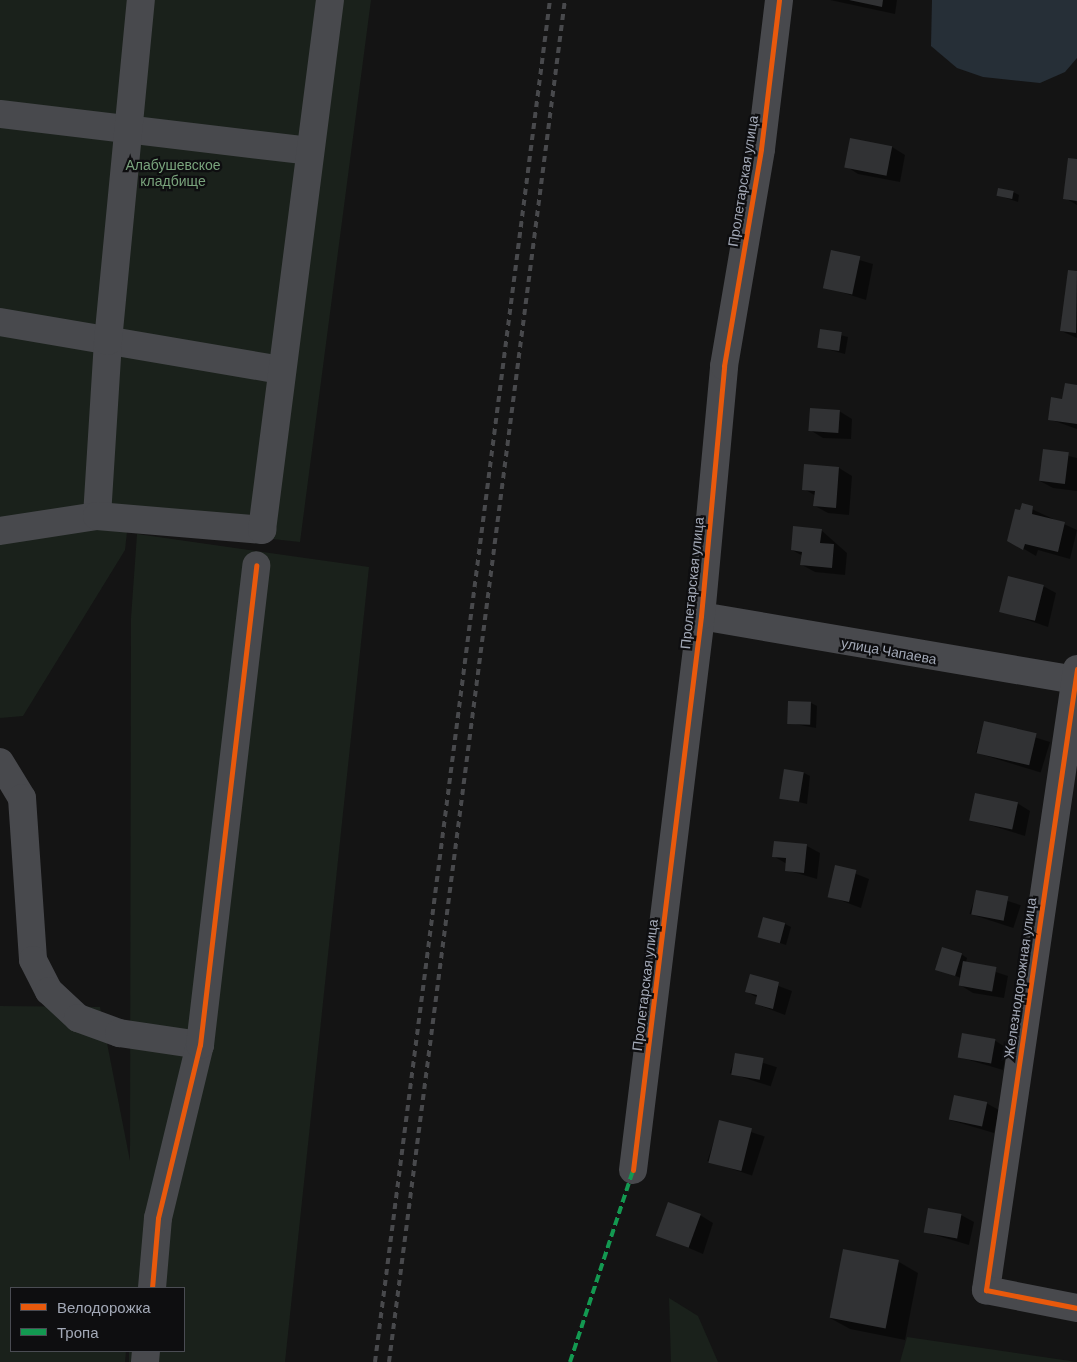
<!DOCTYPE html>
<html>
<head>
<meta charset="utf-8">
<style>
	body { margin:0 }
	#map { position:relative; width:1077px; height:1362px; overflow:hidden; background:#141414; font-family:Barlow,sans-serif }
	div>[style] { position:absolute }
	.green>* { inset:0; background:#1a211b }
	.water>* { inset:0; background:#262f37 }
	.shadow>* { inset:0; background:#0007; transform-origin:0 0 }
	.building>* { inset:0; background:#313234; transform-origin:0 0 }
	.minor>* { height:28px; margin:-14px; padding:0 14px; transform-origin:14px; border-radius:14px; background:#48494d }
	.rail>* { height:4px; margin-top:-2px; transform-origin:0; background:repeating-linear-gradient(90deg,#48494c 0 6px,transparent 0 11px) }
	.quiet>* { height:4px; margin-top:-2px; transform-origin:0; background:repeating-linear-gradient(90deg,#139951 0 8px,transparent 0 12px) }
	.cycleway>* { height:5px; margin:-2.5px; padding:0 2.5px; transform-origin:2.5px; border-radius:2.5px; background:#e8590c }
	span { translate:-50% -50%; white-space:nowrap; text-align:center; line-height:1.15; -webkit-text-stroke:4.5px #0e0e10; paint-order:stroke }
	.park-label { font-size:14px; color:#79a37c }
	.street-label { font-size:14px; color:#a3a9b7 }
	.legend { position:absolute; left:10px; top:1287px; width:175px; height:65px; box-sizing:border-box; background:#0e0e10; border:1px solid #4a4c53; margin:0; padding:6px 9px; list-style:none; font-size:15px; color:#a3a9b7 }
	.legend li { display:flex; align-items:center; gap:10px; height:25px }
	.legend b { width:25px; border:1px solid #4a4c53 }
</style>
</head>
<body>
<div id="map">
	<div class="green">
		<div style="clip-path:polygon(0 0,371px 0,300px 542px,128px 523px,125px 550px,23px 716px,0 718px)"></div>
		<div style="clip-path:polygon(137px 534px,369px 567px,285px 1362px,129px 1362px,129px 1351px,184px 1351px,184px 1288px,11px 1288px,11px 1351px,126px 1351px,125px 1362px,0 1362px,0 1006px,100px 1007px,130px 1161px,131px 618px)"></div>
		<div style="clip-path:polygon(669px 1298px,698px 1316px,718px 1362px,671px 1362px)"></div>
		<div style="clip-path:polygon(907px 1337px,1077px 1362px,900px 1362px)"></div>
	</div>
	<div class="water">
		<div style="clip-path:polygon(932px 0,1077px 0,1077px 58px,1065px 72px,1040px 83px,983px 77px,957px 68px,931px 46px)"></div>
	</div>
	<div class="shadow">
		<div style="clip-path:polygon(830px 0,897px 0,895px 14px)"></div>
		<div style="clip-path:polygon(851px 139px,892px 147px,905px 155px,900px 182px,858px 174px,846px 166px)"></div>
		<div style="clip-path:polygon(1077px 160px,1076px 199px,1077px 205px,1065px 198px)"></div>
		<div style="clip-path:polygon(1013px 192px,1019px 195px,1018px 202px,997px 195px)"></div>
		<div style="clip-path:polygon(832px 252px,873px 264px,866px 300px,825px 287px)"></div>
		<div style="clip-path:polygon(1069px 271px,1077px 272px,1077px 338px,1061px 331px)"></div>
		<div style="clip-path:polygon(821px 330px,848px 337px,845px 354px,819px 347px)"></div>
		<div style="clip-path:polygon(1077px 387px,1077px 429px,1049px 419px,1063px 401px)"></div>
		<div style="clip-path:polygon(839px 411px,852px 419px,851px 439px,823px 438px,810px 430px)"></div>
		<div style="clip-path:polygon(1044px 450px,1077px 458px,1077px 491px,1053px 488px,1040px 481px)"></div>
		<div style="clip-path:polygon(839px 468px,852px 476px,849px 515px,828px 513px,815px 506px,816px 496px,804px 489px)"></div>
		<div style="clip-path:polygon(1023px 505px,1077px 530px,1070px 559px,1038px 550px,1036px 556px,1009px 540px)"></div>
		<div style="clip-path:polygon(821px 530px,847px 553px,845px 575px,815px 572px,802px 565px,803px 556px,792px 550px)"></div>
		<div style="clip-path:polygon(1043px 586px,1056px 593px,1048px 627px,1001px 611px)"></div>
		<div style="clip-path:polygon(811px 703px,817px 706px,816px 728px,789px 723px)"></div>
		<div style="left:985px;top:722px;width:68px;height:32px;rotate:17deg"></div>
		<div style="clip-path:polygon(804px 773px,810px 776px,807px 804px,782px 798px)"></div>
		<div style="clip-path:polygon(1017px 803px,1030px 811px,1025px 836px,970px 819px)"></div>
		<div style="clip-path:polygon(775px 842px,807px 846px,820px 853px,817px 879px,786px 870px,787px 864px,773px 856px)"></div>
		<div style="clip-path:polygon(836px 866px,869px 879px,861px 908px,829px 896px)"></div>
		<div style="left:977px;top:891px;width:46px;height:24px;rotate:18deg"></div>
		<div style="clip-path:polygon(785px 924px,791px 927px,786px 945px,759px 936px)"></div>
		<div style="clip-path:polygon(961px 954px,967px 958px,966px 962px,1008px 976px,1004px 998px,973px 993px,960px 985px,961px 978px,937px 969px)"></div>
		<div style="clip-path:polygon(751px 976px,792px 991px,785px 1015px,756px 1004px,758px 998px,747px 992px)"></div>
		<div style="clip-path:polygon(994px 1040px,1007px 1048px,1003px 1070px,959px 1057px)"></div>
		<div style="left:736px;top:1054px;width:43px;height:20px;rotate:18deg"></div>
		<div style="clip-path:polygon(986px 1103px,999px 1110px,994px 1133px,950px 1120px)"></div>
		<div style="left:720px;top:1122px;width:47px;height:41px;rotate:18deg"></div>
		<div style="clip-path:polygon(700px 1215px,713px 1223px,703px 1254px,658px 1235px)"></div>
		<div style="clip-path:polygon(961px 1215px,974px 1222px,969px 1245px,925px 1232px)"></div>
		<div style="clip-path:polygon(899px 1262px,918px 1273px,905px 1340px,850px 1329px,830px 1318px)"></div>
	</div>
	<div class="building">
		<div style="clip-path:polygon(849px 0,883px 0,882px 7px)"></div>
		<div style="left:850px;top:138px;width:43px;height:30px;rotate:11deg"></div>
		<div style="clip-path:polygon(1068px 158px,1077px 159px,1077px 201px,1063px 199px)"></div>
		<div style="left:998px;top:188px;width:16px;height:8px;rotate:11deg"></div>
		<div style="left:831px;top:250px;width:30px;height:39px;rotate:12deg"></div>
		<div style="clip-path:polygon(1068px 270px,1077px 271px,1076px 333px,1060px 331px)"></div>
		<div style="left:820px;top:329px;width:22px;height:19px;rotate:8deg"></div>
		<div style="clip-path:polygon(1065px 383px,1077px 385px,1077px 424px,1048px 420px,1051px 397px,1062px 399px)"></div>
		<div style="left:810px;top:408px;width:30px;height:23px;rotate:4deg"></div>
		<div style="left:1043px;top:449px;width:26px;height:32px;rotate:7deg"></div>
		<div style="clip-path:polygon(804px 464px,839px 467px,836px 508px,813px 506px,815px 491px,802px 490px)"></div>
		<div style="clip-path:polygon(1022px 503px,1033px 506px,1032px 514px,1065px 522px,1058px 552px,1025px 544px,1023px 550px,1007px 541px,1015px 509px,1020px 510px)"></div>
		<div style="clip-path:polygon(793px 526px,822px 529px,820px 543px,834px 544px,832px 568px,800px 565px,802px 552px,791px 550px)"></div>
		<div style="left:1008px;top:576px;width:37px;height:37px;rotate:14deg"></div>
		<div style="left:788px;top:701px;width:23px;height:23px;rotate:2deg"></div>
		<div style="left:984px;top:721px;width:54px;height:33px;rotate:13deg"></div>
		<div style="left:784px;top:769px;width:20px;height:30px;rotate:9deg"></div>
		<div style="left:975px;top:793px;width:44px;height:28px;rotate:12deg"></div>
		<div style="clip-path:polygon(774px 841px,807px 844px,804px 873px,785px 871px,786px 858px,772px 857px)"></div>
		<div style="left:835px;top:865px;width:22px;height:33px;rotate:13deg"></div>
		<div style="left:976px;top:890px;width:33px;height:25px;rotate:11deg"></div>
		<div style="left:763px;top:917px;width:23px;height:21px;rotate:15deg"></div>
		<div style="left:942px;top:947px;width:21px;height:24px;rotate:17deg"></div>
		<div style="left:963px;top:961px;width:34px;height:25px;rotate:10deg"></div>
		<div style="clip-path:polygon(750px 974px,779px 982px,773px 1009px,755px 1004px,757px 995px,745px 992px)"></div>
		<div style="left:962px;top:1033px;width:34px;height:25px;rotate:10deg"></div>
		<div style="left:735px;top:1053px;width:29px;height:22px;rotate:10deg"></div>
		<div style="left:954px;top:1095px;width:34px;height:25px;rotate:12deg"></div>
		<div style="left:719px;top:1120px;width:34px;height:44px;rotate:14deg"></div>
		<div style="left:668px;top:1202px;width:35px;height:36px;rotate:20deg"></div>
		<div style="left:928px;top:1208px;width:34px;height:25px;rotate:10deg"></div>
		<div style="left:843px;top:1249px;width:57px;height:70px;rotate:11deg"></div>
	</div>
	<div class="minor">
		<div style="left:0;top:114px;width:312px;rotate:6.8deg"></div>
		<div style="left:0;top:322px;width:284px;rotate:9.7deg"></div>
		<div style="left:97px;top:516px;width:175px;rotate:-86.4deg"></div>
		<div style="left:108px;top:341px;width:343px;rotate:-84.5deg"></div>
		<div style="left:0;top:531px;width:98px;rotate:-8.8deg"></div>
		<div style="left:97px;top:516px;width:166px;rotate:4.8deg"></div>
		<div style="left:262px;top:530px;width:534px;rotate:-82.69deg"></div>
		<div style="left:701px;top:616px;width:381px;rotate:9.7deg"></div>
		<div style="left:1077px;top:669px;width:628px;rotate:98.34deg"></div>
		<div style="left:986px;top:1290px;width:93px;rotate:11.2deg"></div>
		<div style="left:0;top:762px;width:42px;rotate:58.6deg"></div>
		<div style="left:22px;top:798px;width:162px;rotate:86.1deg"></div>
		<div style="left:33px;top:960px;width:35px;rotate:63deg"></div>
		<div style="left:49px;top:991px;width:40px;rotate:43deg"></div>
		<div style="left:78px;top:1018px;width:44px;rotate:20.1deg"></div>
		<div style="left:119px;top:1033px;width:82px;rotate:8.4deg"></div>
		<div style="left:633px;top:1170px;width:558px;rotate:-83deg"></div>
		<div style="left:701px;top:616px;width:251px;rotate:-84.7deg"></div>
		<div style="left:724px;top:366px;width:220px;rotate:-80.3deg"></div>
		<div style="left:761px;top:149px;width:150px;rotate:-83.1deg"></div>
		<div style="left:152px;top:1288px;width:70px;rotate:-85.1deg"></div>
		<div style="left:158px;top:1218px;width:178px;rotate:-76.4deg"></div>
		<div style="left:200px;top:1045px;width:483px;rotate:-83.3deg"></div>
		<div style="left:145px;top:1362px;width:11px;rotate:-85deg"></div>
	</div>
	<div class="rail">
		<div style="left:375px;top:1362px;width:1373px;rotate:-82.68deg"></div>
		<div style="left:389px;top:1362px;width:1373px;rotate:-82.64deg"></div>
	</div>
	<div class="quiet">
		<div style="left:570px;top:1362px;width:202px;rotate:-71.8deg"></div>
	</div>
	<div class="cycleway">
		<div style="left:1077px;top:669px;width:628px;rotate:98.34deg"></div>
		<div style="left:986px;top:1290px;width:93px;rotate:11.2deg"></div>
		<div style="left:633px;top:1170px;width:558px;rotate:-83deg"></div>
		<div style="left:701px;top:616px;width:251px;rotate:-84.7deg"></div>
		<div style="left:724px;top:366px;width:220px;rotate:-80.3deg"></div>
		<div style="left:761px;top:149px;width:150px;rotate:-83.1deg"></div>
		<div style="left:152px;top:1288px;width:70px;rotate:-85.1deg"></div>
		<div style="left:158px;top:1218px;width:178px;rotate:-76.4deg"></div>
		<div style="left:200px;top:1045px;width:483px;rotate:-83.3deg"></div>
	</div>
	<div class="park-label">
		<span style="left:173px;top:173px">Алабушевское<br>кладбище</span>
	</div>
	<div class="street-label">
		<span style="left:743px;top:181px;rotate:-81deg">Пролетарская улица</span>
		<span style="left:692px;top:583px;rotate:-84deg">Пролетарская улица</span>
		<span style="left:889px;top:651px;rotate:10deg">улица Чапаева</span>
		<span style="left:1020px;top:978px;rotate:-82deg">Железнодорожная улица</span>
		<span style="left:645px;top:985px;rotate:-83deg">Пролетарская улица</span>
	</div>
	<ul class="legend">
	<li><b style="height:6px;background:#e8590c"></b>Велодорожка</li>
	<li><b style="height:6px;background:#139951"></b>Тропа</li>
	</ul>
</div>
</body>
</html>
